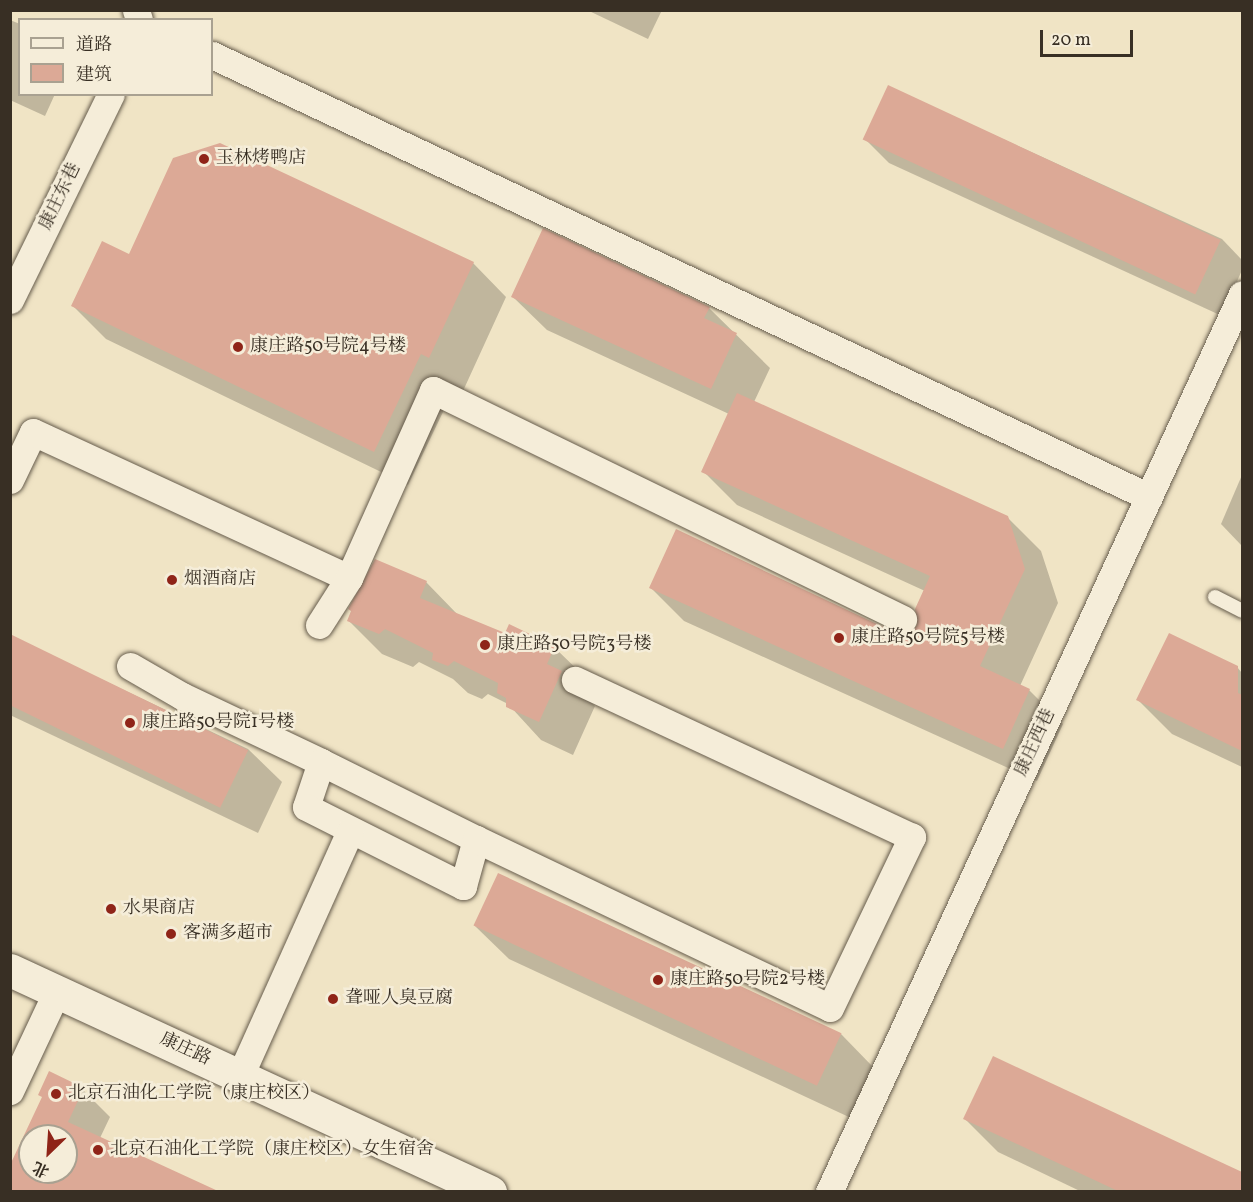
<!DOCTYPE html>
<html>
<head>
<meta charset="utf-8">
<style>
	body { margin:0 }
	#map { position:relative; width:1253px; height:1202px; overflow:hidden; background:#f0e4c5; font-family:Vollkorn,"Noto Serif SC",serif }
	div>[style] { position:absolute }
	.shadow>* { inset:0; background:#0003 }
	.building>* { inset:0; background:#dca996; transform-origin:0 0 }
	.roads { filter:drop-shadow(0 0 2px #665c4c) drop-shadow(0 0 2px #665c4c) }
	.lane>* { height:14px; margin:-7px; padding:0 7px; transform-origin:7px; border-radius:7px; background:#f5edd9 }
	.street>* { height:27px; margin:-13.5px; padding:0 13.5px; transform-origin:13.5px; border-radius:13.5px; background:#f5edd9 }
	.secondary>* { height:33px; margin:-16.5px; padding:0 16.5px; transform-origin:16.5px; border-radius:16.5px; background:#f5edd9 }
	.dots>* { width:16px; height:16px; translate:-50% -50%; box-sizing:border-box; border:3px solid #f5edd9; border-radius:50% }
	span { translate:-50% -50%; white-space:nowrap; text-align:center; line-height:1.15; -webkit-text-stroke:5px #f5edd9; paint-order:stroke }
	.poi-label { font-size:18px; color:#382f24 }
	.left { translate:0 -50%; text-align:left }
	.street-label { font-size:18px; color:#382f24 }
	.frame { position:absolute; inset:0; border:12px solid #382f24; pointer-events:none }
	.legend { position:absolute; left:18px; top:18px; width:195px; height:78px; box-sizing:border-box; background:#f5edd9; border:2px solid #a9a191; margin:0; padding:8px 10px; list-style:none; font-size:18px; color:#382f24 }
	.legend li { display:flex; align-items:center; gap:12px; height:30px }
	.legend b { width:30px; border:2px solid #a9a191 }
	.north { position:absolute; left:18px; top:1124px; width:60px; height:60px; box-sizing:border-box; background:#f5edd9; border:2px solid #a9a191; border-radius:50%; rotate:205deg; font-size:16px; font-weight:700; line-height:24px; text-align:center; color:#382f24 }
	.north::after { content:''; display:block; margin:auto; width:21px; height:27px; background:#8f2418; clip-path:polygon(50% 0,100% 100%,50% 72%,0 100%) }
	.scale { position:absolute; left:1040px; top:30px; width:93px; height:27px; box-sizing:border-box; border:3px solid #382f24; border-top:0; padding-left:8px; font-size:18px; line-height:21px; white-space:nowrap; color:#382f24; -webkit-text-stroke:4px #f5edd9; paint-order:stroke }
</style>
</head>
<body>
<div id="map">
	<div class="shadow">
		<div style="clip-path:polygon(587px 10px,662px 10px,648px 39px)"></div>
		<div style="clip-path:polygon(10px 20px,20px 24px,20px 94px,55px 94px,45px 116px,10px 100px)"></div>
		<div style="clip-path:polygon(889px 87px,1222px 239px,1242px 260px,1242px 270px,1222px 316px,889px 163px,865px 139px)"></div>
		<div style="clip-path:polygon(130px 256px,473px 263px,506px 297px,463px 391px,455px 387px,408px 485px,106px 339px,73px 306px)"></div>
		<div style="clip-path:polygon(513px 297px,709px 308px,770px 368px,754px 402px,1007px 517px,1041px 551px,1058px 603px,1020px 686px,1029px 690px,1063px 724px,1037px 781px,684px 621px,651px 588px,896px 635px,912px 634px,919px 626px,925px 591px,737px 505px,703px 471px,729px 414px,547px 330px)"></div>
		<div style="clip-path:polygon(1242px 475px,1242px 546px,1221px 524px)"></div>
		<div style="clip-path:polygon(426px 582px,459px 616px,506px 635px,554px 647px,588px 680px,582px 693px,595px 706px,573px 755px,541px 740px,508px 704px,488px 694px,482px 699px,468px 693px,453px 679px,419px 662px,413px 667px,382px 654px,349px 621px)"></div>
		<div style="clip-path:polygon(10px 636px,248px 749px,282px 782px,258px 833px,10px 715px)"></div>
		<div style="clip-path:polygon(1237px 667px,1242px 673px,1242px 767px,1172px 734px,1138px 700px)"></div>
		<div style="clip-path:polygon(475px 926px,841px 1034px,874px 1068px,851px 1118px,509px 959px)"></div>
		<div style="clip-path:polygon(993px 1058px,1242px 1174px,1242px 1192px,1082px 1192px,998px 1152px,965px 1119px)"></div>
		<div style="clip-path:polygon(evenodd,83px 1090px,110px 1117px,100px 1138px,214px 1192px,10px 1192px,10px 1168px,43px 1098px,83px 1090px,30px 1136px,66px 1136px,66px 1172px,30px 1172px,30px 1136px)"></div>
	</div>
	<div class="building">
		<div style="left:888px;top:85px;width:367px;height:60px;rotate:25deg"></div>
		<div style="clip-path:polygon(220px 143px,474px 262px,429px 358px,421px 354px,374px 452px,71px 306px,102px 241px,129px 254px,173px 158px)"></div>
		<div style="clip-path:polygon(543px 228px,710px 307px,704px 318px,737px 333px,711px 389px,511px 297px)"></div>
		<div style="clip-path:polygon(737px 393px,1008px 516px,1025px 569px,980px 666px,1030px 689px,1003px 749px,649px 588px,676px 529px,896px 633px,911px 632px,917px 625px,915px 609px,930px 576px,701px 472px)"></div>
		<div style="clip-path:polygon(375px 559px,427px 581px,420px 598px,505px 633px,509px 624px,555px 646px,547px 664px,562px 671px,539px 722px,506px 707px,506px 698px,497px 693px,498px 683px,454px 661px,448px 666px,432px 660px,433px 653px,385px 629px,379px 634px,347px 621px,351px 611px,348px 609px)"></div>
		<div style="clip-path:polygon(1169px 633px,1238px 666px,1238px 693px,1242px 695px,1242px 751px,1136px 700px)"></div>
		<div style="left:10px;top:634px;width:265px;height:64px;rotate:26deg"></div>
		<div style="left:498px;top:873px;width:379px;height:58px;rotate:25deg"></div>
		<div style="clip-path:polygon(993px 1056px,1242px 1172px,1242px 1191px,1118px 1191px,963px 1119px)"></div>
		<div style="clip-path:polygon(evenodd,49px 1071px,84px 1088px,68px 1122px,218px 1191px,10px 1191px,10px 1165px,42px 1097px,38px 1095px,49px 1071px,30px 1136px,66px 1136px,66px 1172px,30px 1172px,30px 1136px)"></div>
	</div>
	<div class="roads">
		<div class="lane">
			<div style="left:1215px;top:597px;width:30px;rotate:27deg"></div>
		</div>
		<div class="street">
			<div style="left:136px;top:10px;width:10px;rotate:73deg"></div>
			<div style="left:212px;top:55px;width:1036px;rotate:25.25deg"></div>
			<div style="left:10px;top:300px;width:229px;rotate:-63.9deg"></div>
			<div style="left:10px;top:480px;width:53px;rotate:-64.4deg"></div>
			<div style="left:33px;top:432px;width:348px;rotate:24.8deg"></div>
			<div style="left:319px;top:625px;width:56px;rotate:-57.4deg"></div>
			<div style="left:349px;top:578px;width:206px;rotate:-65.9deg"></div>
			<div style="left:433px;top:390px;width:523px;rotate:25.98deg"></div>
			<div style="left:130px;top:666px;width:60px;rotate:30deg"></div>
			<div style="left:182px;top:696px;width:154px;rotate:25.4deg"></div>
			<div style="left:476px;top:839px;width:173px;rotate:-153.6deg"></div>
			<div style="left:321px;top:762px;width:47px;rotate:108.4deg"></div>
			<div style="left:306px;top:807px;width:176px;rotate:26.7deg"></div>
			<div style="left:463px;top:886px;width:49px;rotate:-74.5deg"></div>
			<div style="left:476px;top:839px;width:392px;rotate:25.5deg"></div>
			<div style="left:830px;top:1008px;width:190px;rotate:-64.4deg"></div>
			<div style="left:912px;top:837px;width:372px;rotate:-155deg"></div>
			<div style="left:240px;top:1076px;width:269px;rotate:-65.8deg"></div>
			<div style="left:10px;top:1091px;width:110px;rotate:-64.8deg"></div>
			<div style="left:829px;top:1192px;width:988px;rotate:-65.3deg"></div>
		</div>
		<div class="secondary">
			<div style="left:10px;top:970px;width:529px;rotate:24.82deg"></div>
		</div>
	</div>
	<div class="dots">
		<div style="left:204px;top:159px;background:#8f2418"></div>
		<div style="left:238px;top:347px;background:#8f2418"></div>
		<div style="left:172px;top:580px;background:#8f2418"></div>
		<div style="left:839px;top:638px;background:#8f2418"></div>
		<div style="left:485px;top:645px;background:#8f2418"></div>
		<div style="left:130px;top:723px;background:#8f2418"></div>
		<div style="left:111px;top:909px;background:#8f2418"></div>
		<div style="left:171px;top:934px;background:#8f2418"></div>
		<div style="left:658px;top:980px;background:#8f2418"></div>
		<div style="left:333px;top:999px;background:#8f2418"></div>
		<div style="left:56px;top:1094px;background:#8f2418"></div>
		<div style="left:98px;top:1150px;background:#8f2418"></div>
	</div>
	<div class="poi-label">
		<span class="left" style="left:216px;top:159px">玉林烤鸭店</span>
		<span class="left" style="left:250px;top:347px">康庄路50号院4号楼</span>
		<span class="left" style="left:184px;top:580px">烟酒商店</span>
		<span class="left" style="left:851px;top:638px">康庄路50号院5号楼</span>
		<span class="left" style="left:497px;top:645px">康庄路50号院3号楼</span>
		<span class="left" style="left:142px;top:723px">康庄路50号院1号楼</span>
		<span class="left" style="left:123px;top:909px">水果商店</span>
		<span class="left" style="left:183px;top:934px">客满多超市</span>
		<span class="left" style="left:670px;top:980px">康庄路50号院2号楼</span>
		<span class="left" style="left:345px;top:999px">聋哑人臭豆腐</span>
		<span class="left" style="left:68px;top:1094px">北京石油化工学院（康庄校区）</span>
		<span class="left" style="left:110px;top:1150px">北京石油化工学院（康庄校区）女生宿舍</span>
	</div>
	<div class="street-label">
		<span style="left:61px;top:197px;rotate:-64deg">康庄东巷</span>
		<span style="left:1036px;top:743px;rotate:-65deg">康庄西巷</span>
		<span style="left:185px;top:1050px;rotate:25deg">康庄路</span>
	</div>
	<div class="frame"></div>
	<ul class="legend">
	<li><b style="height:8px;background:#f5edd9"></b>道路</li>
	<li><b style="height:16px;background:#dca996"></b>建筑</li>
	</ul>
	<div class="north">北</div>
	<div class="scale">20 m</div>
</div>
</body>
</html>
